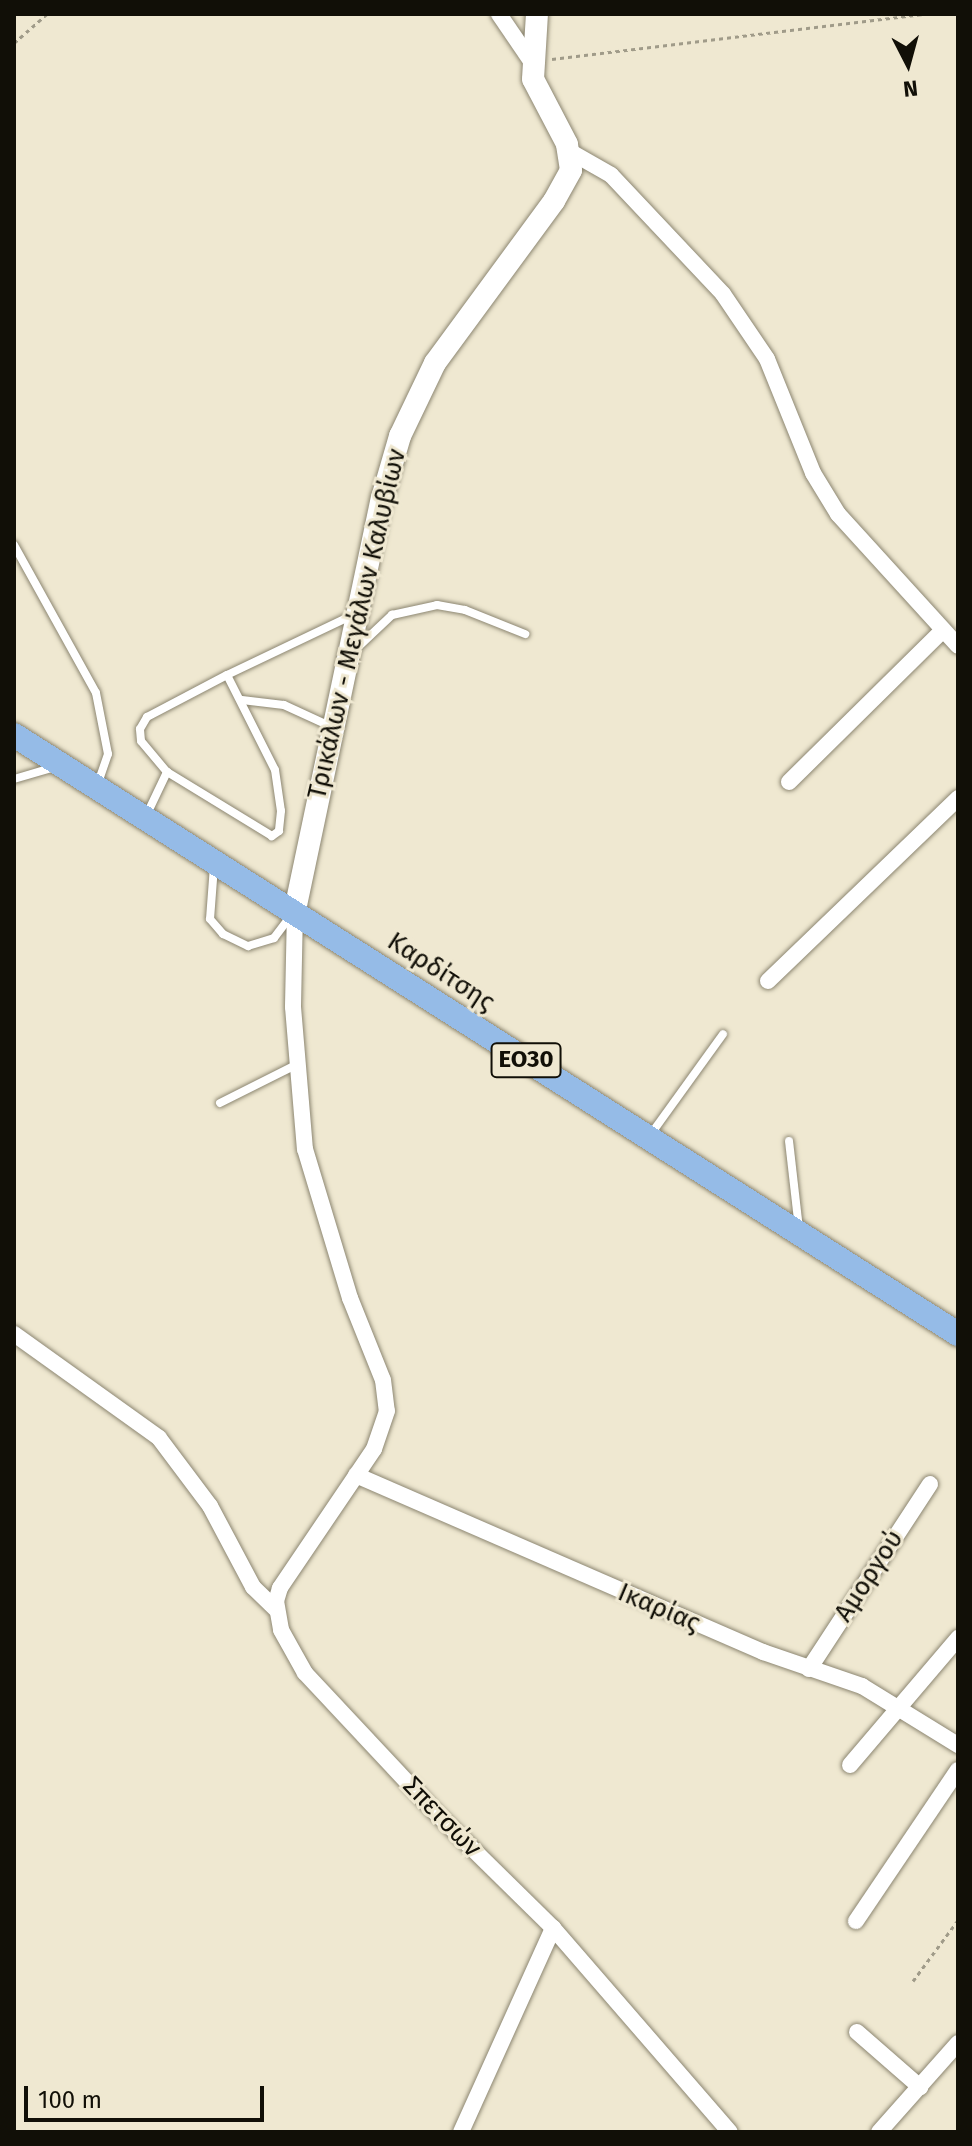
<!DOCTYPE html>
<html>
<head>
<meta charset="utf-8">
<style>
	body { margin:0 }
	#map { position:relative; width:972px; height:2146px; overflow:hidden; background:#efe8d1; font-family:"Fira Sans",sans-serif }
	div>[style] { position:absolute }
	.path>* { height:3px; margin-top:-1.5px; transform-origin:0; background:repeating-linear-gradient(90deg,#a09b89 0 4px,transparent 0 8px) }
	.roads { filter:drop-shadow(0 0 2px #8c8671) drop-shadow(0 0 2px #8c8671) }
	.lane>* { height:8px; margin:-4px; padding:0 4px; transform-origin:4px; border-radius:4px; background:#fff }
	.street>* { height:16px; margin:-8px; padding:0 8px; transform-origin:8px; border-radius:8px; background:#fff }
	.secondary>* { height:22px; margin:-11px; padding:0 11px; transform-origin:11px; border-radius:11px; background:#fff }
	.primary>* { height:24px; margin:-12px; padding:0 12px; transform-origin:12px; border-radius:12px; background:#95bbe7 }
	span { translate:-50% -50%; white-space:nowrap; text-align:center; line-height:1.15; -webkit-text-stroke:6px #efe8d1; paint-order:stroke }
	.shield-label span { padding:2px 6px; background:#efe8d1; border:2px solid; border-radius:6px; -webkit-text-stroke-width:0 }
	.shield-label { font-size:24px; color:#110f07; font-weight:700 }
	.street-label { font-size:26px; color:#110f07 }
	.frame { position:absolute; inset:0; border:16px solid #110f07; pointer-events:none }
	.north { position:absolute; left:868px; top:24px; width:80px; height:80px; -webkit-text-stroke:6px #efe8d1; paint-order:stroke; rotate:174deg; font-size:22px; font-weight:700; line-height:32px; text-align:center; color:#110f07 }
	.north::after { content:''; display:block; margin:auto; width:28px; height:36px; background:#110f07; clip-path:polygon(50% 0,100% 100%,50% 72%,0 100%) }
	.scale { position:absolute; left:24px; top:2086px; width:240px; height:36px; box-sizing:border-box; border:4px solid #110f07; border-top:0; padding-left:10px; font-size:24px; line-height:28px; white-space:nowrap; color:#110f07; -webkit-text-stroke:6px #efe8d1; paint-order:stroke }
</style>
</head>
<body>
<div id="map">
	<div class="path">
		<div style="left:14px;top:43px;width:44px;rotate:-41.3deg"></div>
		<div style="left:552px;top:59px;width:376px;rotate:-6.9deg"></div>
		<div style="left:913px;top:1981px;width:76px;rotate:-53.6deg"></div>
	</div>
	<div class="roads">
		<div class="lane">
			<div style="left:14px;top:545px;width:169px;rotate:61deg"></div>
			<div style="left:96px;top:693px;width:62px;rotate:78.9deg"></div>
			<div style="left:108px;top:754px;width:31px;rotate:109deg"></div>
			<div style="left:358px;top:647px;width:47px;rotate:-43.3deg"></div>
			<div style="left:392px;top:615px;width:46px;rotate:-12.5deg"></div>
			<div style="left:437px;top:605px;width:28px;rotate:10deg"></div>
			<div style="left:465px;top:610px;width:65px;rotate:21.8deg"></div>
			<div style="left:227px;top:675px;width:106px;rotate:63.2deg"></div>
			<div style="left:275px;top:770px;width:41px;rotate:81.7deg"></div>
			<div style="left:281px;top:811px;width:20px;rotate:96deg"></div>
			<div style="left:279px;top:831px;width:9px;rotate:144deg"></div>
			<div style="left:272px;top:836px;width:123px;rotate:-148.6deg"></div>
			<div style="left:167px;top:772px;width:40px;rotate:-130deg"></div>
			<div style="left:141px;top:741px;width:12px;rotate:-95deg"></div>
			<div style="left:140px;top:729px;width:14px;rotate:-60deg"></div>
			<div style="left:147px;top:717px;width:90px;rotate:-27.7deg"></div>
			<div style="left:227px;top:675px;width:142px;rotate:-25.5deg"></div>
			<div style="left:242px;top:700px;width:42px;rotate:6.8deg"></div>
			<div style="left:284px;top:705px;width:53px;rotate:24.6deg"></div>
			<div style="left:14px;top:779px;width:43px;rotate:-16.3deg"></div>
			<div style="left:147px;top:814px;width:47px;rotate:-64.5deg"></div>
			<div style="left:214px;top:866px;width:53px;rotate:94.3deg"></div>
			<div style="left:210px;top:919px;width:20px;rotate:49deg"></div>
			<div style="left:223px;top:934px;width:28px;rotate:26deg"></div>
			<div style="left:248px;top:946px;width:27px;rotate:-17deg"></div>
			<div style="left:274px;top:938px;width:30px;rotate:-53deg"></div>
			<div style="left:220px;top:1103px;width:85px;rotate:-26.6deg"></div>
			<div style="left:651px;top:1134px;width:123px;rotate:-54.2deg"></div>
			<div style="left:789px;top:1141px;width:89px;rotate:83.5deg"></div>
		</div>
		<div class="street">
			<div style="left:499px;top:14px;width:57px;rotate:55.8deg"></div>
			<div style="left:569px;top:151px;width:48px;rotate:29.7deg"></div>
			<div style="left:611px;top:175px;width:163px;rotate:46.7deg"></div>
			<div style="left:723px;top:294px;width:78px;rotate:55.9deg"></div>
			<div style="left:767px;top:359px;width:123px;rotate:68deg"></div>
			<div style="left:813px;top:473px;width:48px;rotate:58.6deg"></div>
			<div style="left:838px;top:514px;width:178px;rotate:47.7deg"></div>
			<div style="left:789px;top:782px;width:215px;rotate:-44.6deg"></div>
			<div style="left:295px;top:910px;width:97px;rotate:91.2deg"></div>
			<div style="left:293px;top:1007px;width:143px;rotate:85.2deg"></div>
			<div style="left:305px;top:1149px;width:156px;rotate:73.2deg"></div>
			<div style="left:350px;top:1298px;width:88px;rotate:68.1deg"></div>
			<div style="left:383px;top:1380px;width:31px;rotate:83deg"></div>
			<div style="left:387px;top:1411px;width:40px;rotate:108.9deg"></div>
			<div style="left:374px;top:1449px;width:168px;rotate:124.1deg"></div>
			<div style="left:280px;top:1588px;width:14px;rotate:107deg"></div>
			<div style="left:276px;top:1601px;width:29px;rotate:80deg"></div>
			<div style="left:281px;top:1630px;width:49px;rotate:60.8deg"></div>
			<div style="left:305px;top:1673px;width:187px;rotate:46.9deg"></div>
			<div style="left:433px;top:1810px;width:168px;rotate:44.5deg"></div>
			<div style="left:553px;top:1928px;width:270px;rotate:49.1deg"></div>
			<div style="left:768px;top:981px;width:264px;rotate:-43.9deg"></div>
			<div style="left:14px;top:1334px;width:178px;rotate:35.6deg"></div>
			<div style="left:159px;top:1438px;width:85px;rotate:53.1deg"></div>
			<div style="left:210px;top:1506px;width:92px;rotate:62deg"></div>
			<div style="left:253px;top:1587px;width:33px;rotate:44deg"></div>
			<div style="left:356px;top:1475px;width:444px;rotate:23.5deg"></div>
			<div style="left:763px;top:1652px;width:105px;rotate:19deg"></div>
			<div style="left:862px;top:1686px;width:113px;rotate:31.6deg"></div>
			<div style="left:809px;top:1669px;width:221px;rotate:-56.8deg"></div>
			<div style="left:850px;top:1765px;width:167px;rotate:-49.6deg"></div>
			<div style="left:856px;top:1921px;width:182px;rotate:-56deg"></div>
			<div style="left:857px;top:2032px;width:84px;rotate:41.1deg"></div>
			<div style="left:461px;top:2132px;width:224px;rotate:-65.7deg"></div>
			<div style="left:879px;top:2132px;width:119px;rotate:-48.4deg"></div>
		</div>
		<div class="secondary">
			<div style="left:295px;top:910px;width:421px;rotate:-78.1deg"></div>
			<div style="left:382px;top:498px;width:65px;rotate:-73.8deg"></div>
			<div style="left:400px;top:436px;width:81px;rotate:-64.4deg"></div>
			<div style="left:435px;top:363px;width:201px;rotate:-53.7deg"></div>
			<div style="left:554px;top:201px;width:35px;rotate:-61deg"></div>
			<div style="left:571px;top:170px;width:26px;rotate:-99deg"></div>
			<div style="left:567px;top:144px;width:73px;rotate:-117.6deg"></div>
			<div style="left:533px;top:79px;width:65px;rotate:-86.5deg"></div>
		</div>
		<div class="primary">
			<div style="left:14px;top:735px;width:1118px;rotate:32.4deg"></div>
		</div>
	</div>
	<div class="shield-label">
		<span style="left:526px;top:1060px">ΕΟ30</span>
	</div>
	<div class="street-label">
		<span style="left:357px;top:624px;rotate:-77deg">Τρικάλων - Μεγάλων Καλυβίων</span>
		<span style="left:441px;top:972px;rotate:33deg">Καρδίτσης</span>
		<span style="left:869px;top:1576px;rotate:-57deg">Αμοργού</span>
		<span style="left:659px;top:1608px;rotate:23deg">Ικαρίας</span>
		<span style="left:442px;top:1817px;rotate:46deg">Σπετσών</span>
	</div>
	<div class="frame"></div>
	<div class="north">N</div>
	<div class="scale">100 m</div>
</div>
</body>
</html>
